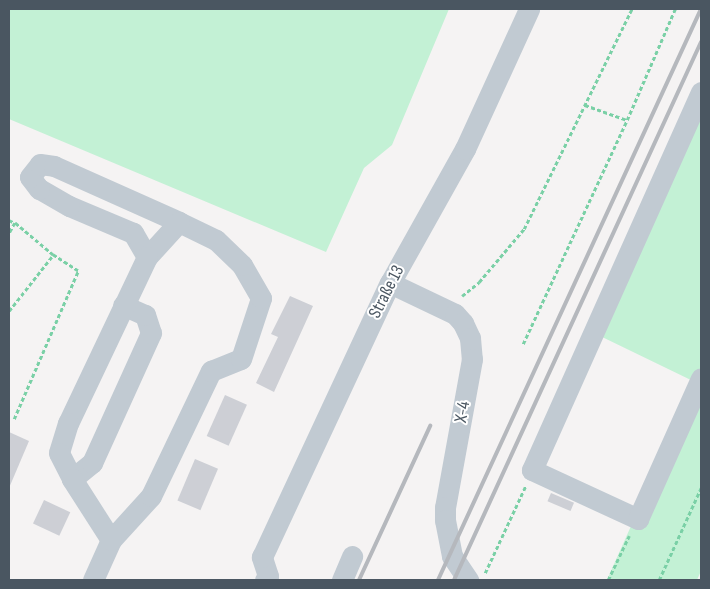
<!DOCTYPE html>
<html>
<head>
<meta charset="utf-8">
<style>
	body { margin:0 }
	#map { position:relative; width:710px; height:589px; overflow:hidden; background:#f5f3f3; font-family:"Sofia Sans Condensed",sans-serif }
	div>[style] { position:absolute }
	.green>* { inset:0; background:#c3f1d5 }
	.building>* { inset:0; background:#cdcfd5; transform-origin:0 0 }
	.path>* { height:2.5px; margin-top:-1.25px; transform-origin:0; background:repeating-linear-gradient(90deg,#7ad0a6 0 4px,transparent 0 6.5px) }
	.minor>* { height:21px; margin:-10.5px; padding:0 10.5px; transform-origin:10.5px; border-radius:10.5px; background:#c1cad2 }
	.rail>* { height:4px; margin:-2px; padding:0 2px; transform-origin:2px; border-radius:2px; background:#b5b8bd }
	span { translate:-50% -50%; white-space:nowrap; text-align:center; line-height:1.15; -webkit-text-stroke:4px #fff; paint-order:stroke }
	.street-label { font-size:18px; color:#4a5661 }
	.frame { position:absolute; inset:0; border:10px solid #4a5661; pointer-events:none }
</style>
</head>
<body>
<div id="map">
	<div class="green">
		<div style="clip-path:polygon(9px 9px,449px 9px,392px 145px,364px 168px,326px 252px,9px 119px)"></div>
		<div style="clip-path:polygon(701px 89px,701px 571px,697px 580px,607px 580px,695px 382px,598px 335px)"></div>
	</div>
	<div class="building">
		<div style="clip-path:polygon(290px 296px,313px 306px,274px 392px,256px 383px,278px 337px,271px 334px)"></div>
		<div style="left:225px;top:395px;width:24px;height:45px;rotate:24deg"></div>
		<div style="clip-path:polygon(9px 432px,29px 441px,9px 488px)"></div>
		<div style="left:195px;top:459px;width:25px;height:45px;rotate:23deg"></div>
		<div style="left:551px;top:493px;width:25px;height:9px;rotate:23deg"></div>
		<div style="left:44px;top:500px;width:29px;height:26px;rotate:25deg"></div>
	</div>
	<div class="path">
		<div style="left:585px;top:105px;width:45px;rotate:19.7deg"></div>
		<div style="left:627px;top:120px;width:121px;rotate:-66.6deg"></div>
		<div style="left:9px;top:220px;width:7px;rotate:27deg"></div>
		<div style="left:15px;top:223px;width:13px;rotate:119deg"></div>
		<div style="left:462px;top:296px;width:22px;rotate:-39deg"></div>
		<div style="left:479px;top:282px;width:70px;rotate:-49.7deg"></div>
		<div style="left:524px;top:229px;width:245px;rotate:-63.9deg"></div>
		<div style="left:9px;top:311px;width:71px;rotate:-51.8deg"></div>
		<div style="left:53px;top:255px;width:50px;rotate:-139.9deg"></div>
		<div style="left:523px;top:344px;width:247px;rotate:-65.1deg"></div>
		<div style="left:14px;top:419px;width:161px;rotate:-66.6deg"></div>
		<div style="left:78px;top:271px;width:30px;rotate:-147deg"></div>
		<div style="left:485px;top:573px;width:97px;rotate:-65deg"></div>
		<div style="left:608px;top:580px;width:49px;rotate:-64.5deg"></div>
		<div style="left:659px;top:580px;width:101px;rotate:-65.5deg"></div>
	</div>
	<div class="minor">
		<div style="left:701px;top:92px;width:414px;rotate:114.1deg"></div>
		<div style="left:532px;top:470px;width:117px;rotate:24.8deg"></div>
		<div style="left:638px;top:519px;width:154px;rotate:-65.9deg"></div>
		<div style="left:147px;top:257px;width:28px;rotate:-120deg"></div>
		<div style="left:133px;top:233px;width:69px;rotate:-157.1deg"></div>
		<div style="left:69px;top:206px;width:34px;rotate:-150deg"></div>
		<div style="left:39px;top:189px;width:15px;rotate:-127deg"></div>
		<div style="left:30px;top:177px;width:16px;rotate:-52deg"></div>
		<div style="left:40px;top:164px;width:14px;rotate:8deg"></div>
		<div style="left:54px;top:166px;width:137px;rotate:24.1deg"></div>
		<div style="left:390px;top:283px;width:72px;rotate:25.5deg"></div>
		<div style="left:455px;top:314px;width:12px;rotate:48deg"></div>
		<div style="left:463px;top:323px;width:17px;rotate:65deg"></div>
		<div style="left:470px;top:338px;width:21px;rotate:85deg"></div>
		<div style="left:472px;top:359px;width:150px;rotate:100.3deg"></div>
		<div style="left:445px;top:507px;width:13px;rotate:90deg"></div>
		<div style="left:445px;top:520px;width:37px;rotate:79deg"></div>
		<div style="left:452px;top:556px;width:29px;rotate:56deg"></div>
		<div style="left:72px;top:479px;width:26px;rotate:-39deg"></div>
		<div style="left:92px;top:463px;width:143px;rotate:-65.6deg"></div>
		<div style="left:151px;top:333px;width:19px;rotate:-108deg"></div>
		<div style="left:145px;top:315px;width:24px;rotate:-156deg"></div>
		<div style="left:93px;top:580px;width:44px;rotate:-65.8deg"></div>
		<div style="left:111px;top:540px;width:59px;rotate:-47.7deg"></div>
		<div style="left:151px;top:496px;width:139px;rotate:-64.4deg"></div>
		<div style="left:211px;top:371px;width:32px;rotate:-22deg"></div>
		<div style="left:241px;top:359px;width:64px;rotate:-71.8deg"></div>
		<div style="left:261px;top:298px;width:38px;rotate:-120deg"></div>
		<div style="left:242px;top:265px;width:36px;rotate:-136deg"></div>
		<div style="left:216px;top:240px;width:41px;rotate:-154.1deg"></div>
		<div style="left:179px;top:222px;width:47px;rotate:132.4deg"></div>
		<div style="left:147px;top:257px;width:184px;rotate:115.4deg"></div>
		<div style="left:68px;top:423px;width:31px;rotate:107deg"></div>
		<div style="left:59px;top:453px;width:29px;rotate:63deg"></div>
		<div style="left:72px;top:479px;width:72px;rotate:57.4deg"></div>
		<div style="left:265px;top:580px;width:5px;rotate:-53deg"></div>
		<div style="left:268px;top:576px;width:20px;rotate:-108deg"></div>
		<div style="left:262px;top:557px;width:302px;rotate:-65deg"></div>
		<div style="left:390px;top:283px;width:154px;rotate:-60.8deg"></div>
		<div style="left:465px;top:149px;width:154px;rotate:-65.4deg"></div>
		<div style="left:342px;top:580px;width:26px;rotate:-67deg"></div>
	</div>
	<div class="rail">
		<div style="left:359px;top:580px;width:170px;rotate:-65.2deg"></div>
		<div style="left:438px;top:580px;width:629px;rotate:-65.27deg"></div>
		<div style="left:454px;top:580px;width:592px;rotate:-65.34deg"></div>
	</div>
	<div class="street-label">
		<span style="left:387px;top:292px;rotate:-63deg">Straße 13</span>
		<span style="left:463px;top:412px;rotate:-80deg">X-4</span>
	</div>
	<div class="frame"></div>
</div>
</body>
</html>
